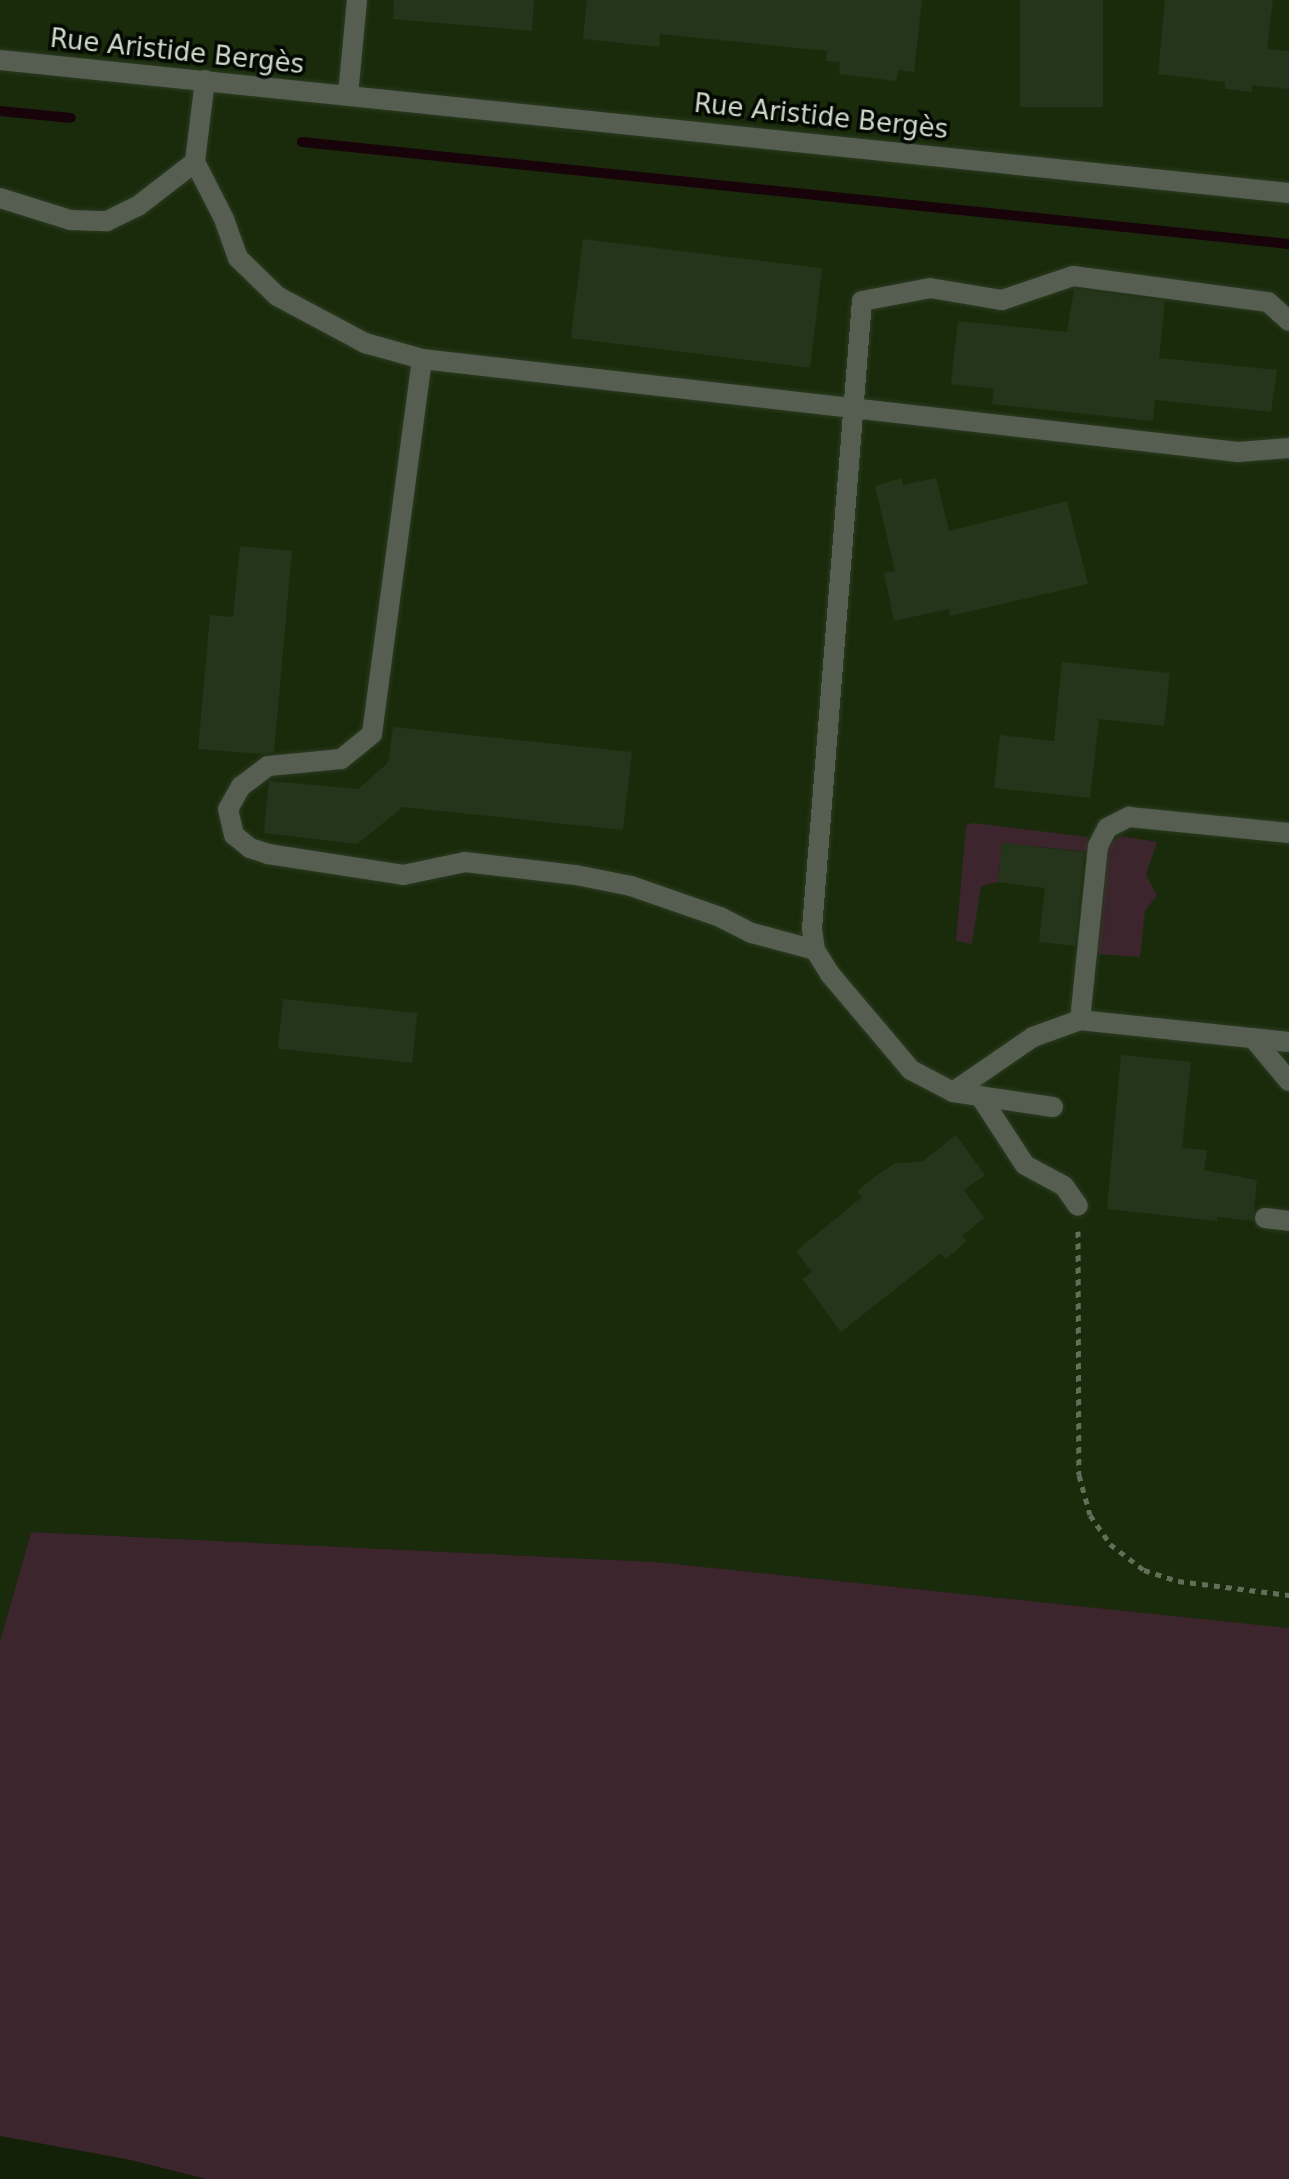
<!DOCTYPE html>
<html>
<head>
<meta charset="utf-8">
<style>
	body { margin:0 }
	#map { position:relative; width:1289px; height:2179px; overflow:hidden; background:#122107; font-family:"DejaVu Sans",sans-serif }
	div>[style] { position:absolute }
	.built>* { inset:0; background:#192b0b }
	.green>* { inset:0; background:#3c252d }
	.stream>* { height:10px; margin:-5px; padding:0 5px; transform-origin:5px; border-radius:5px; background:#18030b }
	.building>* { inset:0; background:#25351b; transform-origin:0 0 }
	.path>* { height:5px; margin-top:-2.5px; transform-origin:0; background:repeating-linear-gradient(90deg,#616e58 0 6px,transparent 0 12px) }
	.roads { filter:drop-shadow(0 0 2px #2c3b22) drop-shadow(0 0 2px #2c3b22) }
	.minor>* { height:20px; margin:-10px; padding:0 10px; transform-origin:10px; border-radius:10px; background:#565e52 }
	span { translate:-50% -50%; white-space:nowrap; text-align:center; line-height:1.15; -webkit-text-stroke:7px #040802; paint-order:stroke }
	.street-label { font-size:26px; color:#cfd9c9 }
</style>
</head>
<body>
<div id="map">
	<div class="built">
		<div style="clip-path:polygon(0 0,1289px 0,1289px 1628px,656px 1562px,31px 1532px,0 1642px)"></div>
	</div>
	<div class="green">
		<div style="clip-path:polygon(974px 823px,1088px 837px,1090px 852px,1002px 843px,998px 882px,981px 886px,972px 944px,956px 941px,966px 825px)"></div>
		<div style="clip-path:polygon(1120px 836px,1157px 842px,1146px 875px,1157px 895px,1145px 911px,1140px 957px,1097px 954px,1104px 857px,1109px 844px)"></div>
		<div style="clip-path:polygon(31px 1532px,656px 1562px,1289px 1628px,1289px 2179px,206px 2179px,131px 2160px,0 2136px,0 1642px)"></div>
	</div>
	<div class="stream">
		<div style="left:0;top:111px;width:71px;rotate:5.6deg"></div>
		<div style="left:302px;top:142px;width:992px;rotate:5.9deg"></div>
	</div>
	<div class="building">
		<div style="clip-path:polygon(394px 0,534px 0,532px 31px,393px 19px)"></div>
		<div style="clip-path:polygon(587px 0,922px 0,914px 72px,898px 70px,896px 81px,839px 74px,840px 62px,826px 61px,827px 51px,660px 34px,659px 47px,583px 39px)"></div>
		<div style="left:1020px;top:0;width:83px;height:107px"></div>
		<div style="clip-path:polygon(1165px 0,1273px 0,1267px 49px,1289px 51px,1289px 89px,1252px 85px,1252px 92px,1225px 89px,1225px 82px,1158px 74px)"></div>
		<div style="left:583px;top:239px;width:241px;height:100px;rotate:7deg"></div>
		<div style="clip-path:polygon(1074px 289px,1165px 301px,1159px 358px,1277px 370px,1271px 412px,1155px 400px,1153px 421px,992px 404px,994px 389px,951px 384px,958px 321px,1067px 332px)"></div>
		<div style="clip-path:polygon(901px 478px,903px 485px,936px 478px,949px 531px,1067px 501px,1088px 584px,950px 616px,949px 609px,894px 621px,884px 573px,895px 571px,875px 486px)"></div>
		<div style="clip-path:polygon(240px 546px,292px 551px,274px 752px,264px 754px,198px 749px,210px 615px,233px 617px)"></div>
		<div style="clip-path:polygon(1062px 662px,1170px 673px,1164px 726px,1099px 719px,1090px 798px,994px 788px,1000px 735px,1054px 741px)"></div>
		<div style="clip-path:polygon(393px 727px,632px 752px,623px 830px,403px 807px,357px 844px,264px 833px,269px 781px,358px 789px,388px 763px)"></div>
		<div style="clip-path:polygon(1002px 843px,1084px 852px,1075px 946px,1039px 942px,1045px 888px,998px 882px)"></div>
		<div style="left:283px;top:999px;width:135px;height:50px;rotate:6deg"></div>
		<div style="clip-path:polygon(1121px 1055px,1191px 1062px,1182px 1148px,1207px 1150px,1204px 1170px,1257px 1180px,1253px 1221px,1217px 1217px,1217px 1221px,1107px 1209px)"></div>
		<div style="clip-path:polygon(956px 1135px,985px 1175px,964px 1190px,984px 1218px,962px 1236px,967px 1241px,946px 1259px,941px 1253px,841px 1332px,802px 1279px,812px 1272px,796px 1251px,862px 1197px,857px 1191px,876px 1176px,895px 1163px,922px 1162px)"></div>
	</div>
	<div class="path">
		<div style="left:1078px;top:1231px;width:244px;rotate:89.8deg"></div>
		<div style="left:1079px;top:1475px;width:41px;rotate:74.6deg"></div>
		<div style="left:1090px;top:1515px;width:35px;rotate:55deg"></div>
		<div style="left:1110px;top:1544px;width:43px;rotate:37.4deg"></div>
		<div style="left:1144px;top:1570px;width:36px;rotate:18deg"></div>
		<div style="left:1178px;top:1581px;width:112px;rotate:7.2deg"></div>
	</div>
	<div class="roads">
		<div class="minor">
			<div style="left:0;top:60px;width:1296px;rotate:5.89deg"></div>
			<div style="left:205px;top:80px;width:83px;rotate:97deg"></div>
			<div style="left:195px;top:162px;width:64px;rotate:63deg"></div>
			<div style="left:224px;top:219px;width:41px;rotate:70.3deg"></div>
			<div style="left:238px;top:258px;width:54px;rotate:44.3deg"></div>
			<div style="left:277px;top:296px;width:100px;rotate:28.1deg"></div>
			<div style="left:365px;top:343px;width:59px;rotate:15.7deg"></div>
			<div style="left:422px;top:359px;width:821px;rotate:6.5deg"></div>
			<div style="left:1238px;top:452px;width:51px;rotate:-4.5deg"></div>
			<div style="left:348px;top:95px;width:95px;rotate:-84.6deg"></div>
			<div style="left:0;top:198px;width:73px;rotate:17.4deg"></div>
			<div style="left:70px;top:220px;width:37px;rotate:2deg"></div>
			<div style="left:107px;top:221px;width:34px;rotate:-26deg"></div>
			<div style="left:138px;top:206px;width:72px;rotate:-37.7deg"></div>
			<div style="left:422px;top:359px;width:378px;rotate:97.6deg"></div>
			<div style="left:372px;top:734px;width:40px;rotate:141deg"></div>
			<div style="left:341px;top:759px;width:73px;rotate:174.5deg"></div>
			<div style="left:268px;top:766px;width:34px;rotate:143deg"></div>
			<div style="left:241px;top:786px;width:26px;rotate:119deg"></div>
			<div style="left:228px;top:809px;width:27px;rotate:77deg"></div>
			<div style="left:234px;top:835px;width:21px;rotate:39deg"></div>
			<div style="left:250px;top:848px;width:19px;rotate:18deg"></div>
			<div style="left:268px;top:854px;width:137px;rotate:8.8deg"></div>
			<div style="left:403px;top:875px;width:63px;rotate:-11.8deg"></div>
			<div style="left:465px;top:862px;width:112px;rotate:6.7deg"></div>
			<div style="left:576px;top:875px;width:56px;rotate:11.3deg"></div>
			<div style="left:631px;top:886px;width:94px;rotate:19.2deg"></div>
			<div style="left:720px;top:917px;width:36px;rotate:27deg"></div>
			<div style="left:752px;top:933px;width:65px;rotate:15.1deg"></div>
			<div style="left:1080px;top:1020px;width:175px;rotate:-84.1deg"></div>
			<div style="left:1098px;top:846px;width:20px;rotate:-63deg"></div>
			<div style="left:1107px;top:828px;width:25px;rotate:-27deg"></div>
			<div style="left:1129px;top:817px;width:161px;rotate:5.7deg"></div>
			<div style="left:1253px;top:1038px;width:56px;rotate:50.1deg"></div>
			<div style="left:953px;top:1092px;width:97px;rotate:-34.5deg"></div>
			<div style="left:1033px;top:1037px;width:50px;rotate:-19.9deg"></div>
			<div style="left:1080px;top:1020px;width:210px;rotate:6deg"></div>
			<div style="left:980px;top:1096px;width:82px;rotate:56.9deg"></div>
			<div style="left:1025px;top:1165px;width:44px;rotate:28.3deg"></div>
			<div style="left:1064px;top:1186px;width:24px;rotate:55deg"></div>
			<div style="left:1053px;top:1107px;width:101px;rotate:-171.5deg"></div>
			<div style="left:953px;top:1092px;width:47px;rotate:-152.4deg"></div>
			<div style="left:911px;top:1070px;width:126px;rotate:-130.2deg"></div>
			<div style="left:830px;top:974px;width:28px;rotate:-122deg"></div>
			<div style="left:815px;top:950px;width:21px;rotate:-98deg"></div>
			<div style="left:812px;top:929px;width:630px;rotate:-85.45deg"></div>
			<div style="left:862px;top:301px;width:69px;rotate:-10.8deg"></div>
			<div style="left:930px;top:288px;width:73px;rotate:9.5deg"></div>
			<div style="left:1002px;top:300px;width:75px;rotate:-18.7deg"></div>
			<div style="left:1073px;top:276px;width:197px;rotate:7.6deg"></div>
			<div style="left:1268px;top:302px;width:28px;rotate:42deg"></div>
			<div style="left:1265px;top:1218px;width:24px;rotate:7deg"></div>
		</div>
	</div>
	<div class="street-label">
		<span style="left:177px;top:52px;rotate:6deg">Rue Aristide Bergès</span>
		<span style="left:821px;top:117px;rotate:6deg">Rue Aristide Bergès</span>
	</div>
</div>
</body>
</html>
